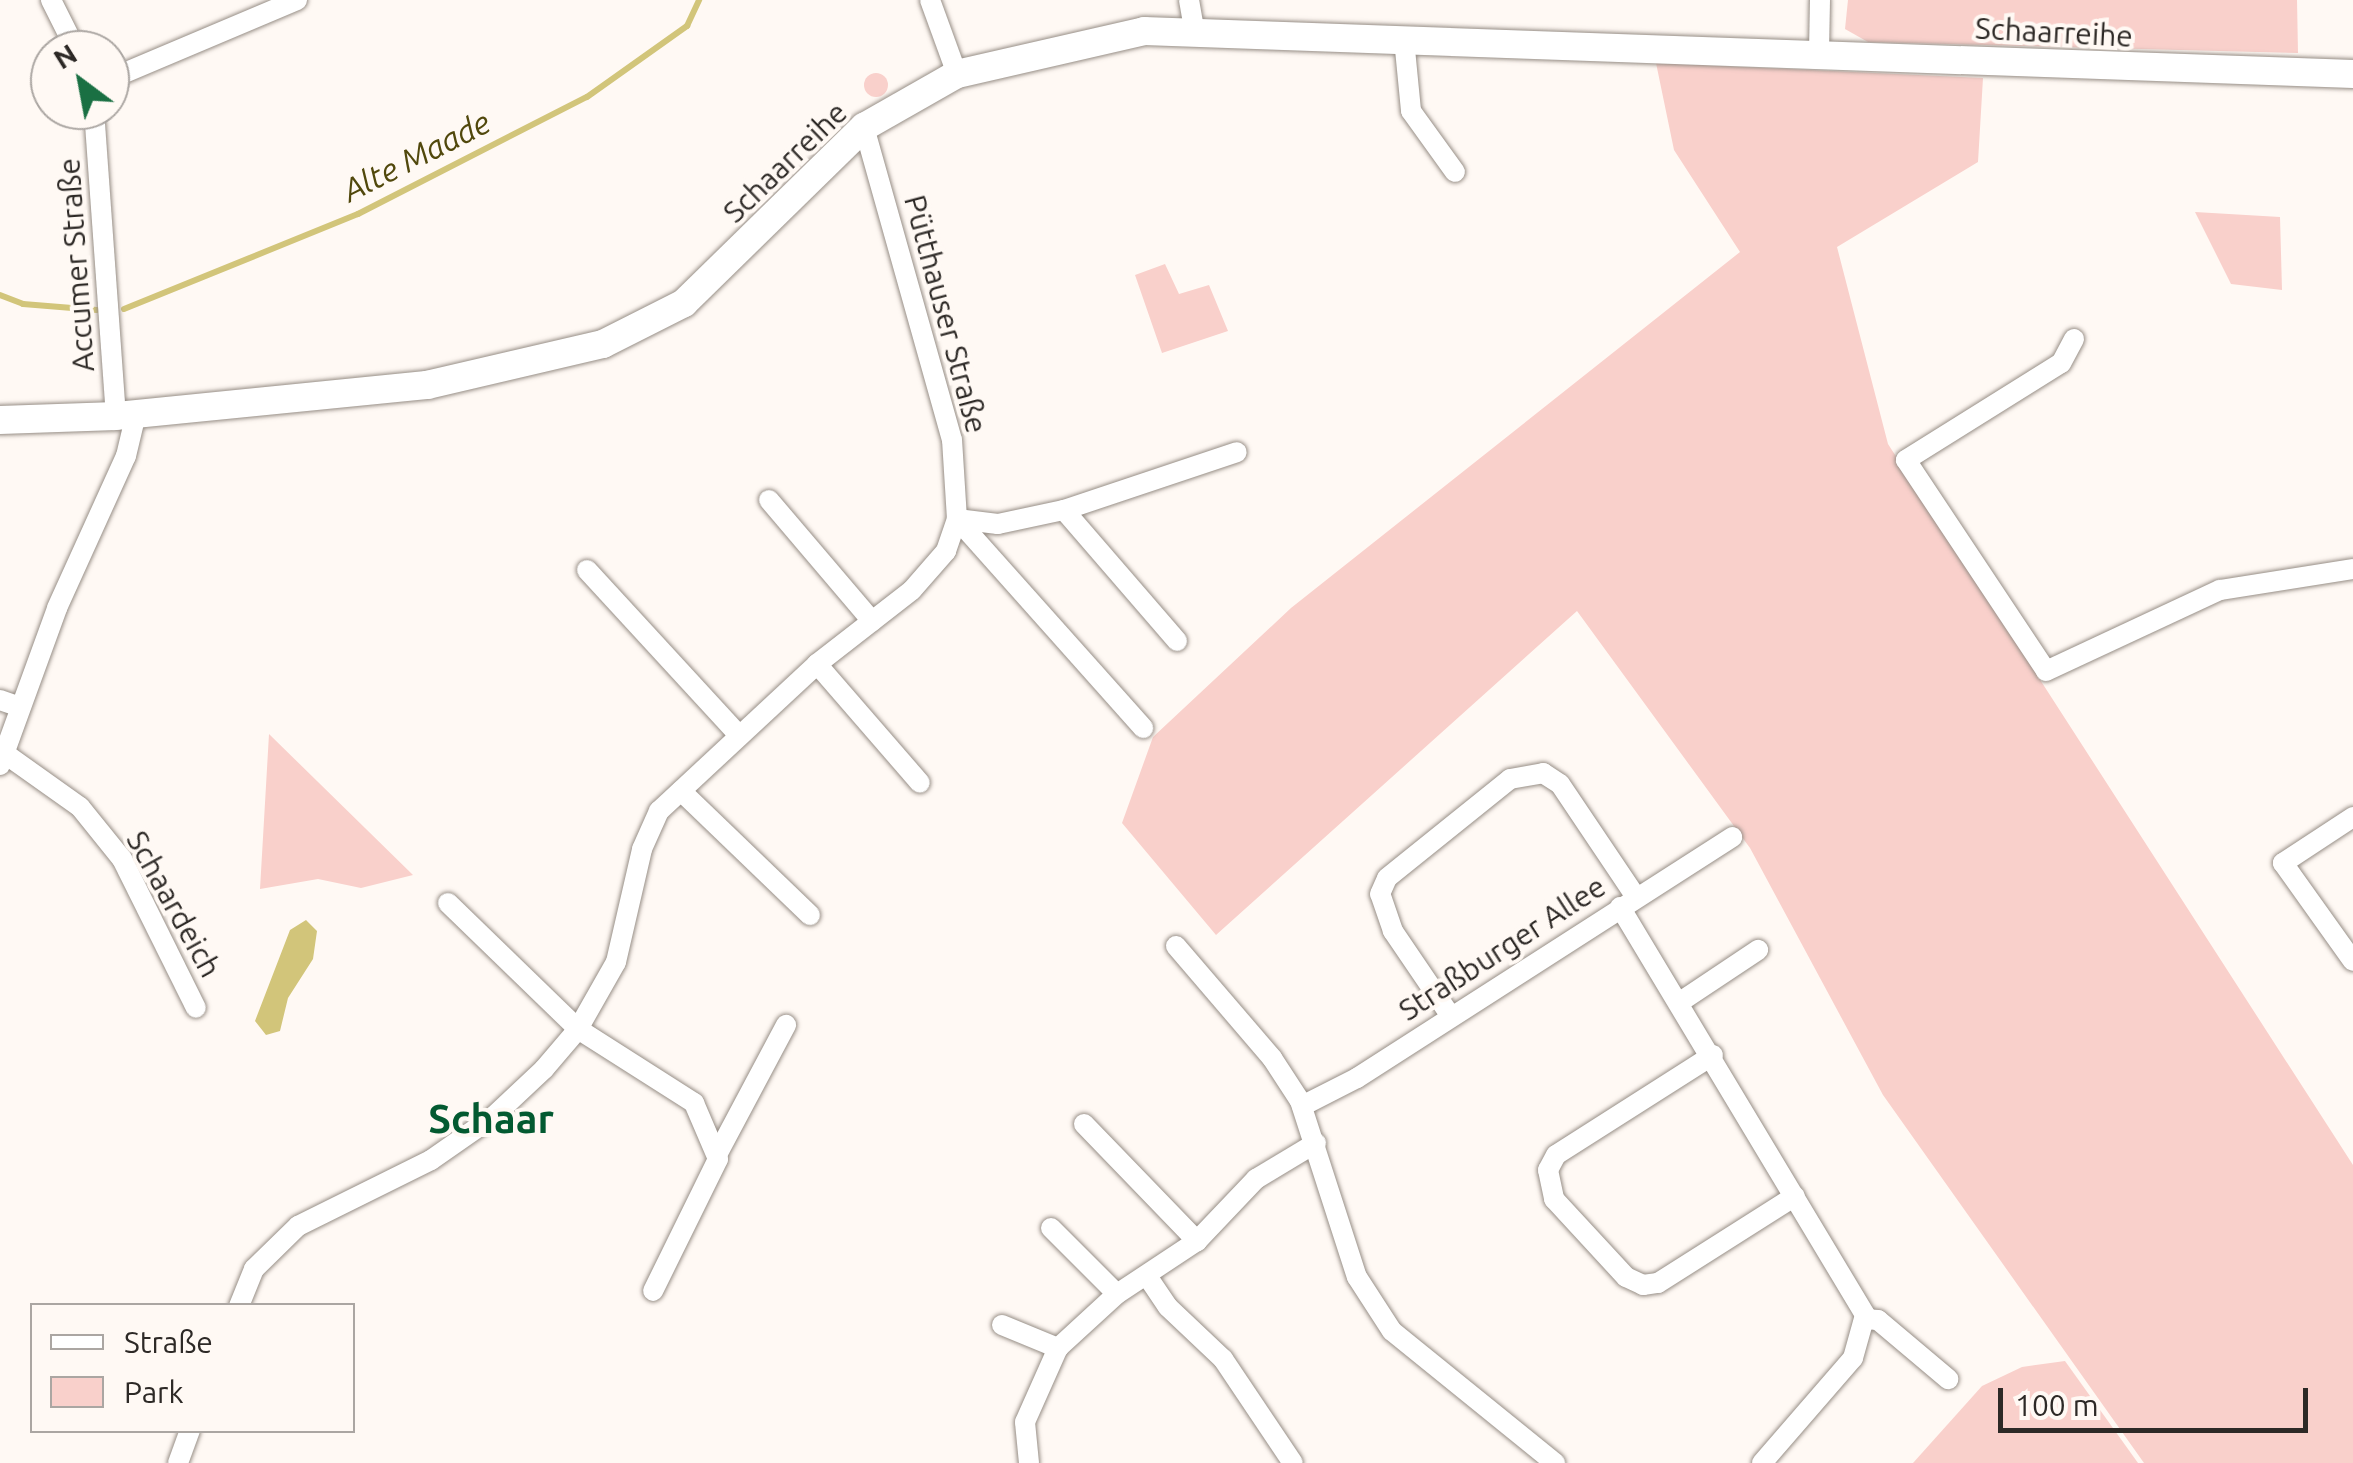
<!DOCTYPE html>
<html>
<head>
<meta charset="utf-8">
<style>
	body { margin:0 }
	#map { position:relative; width:2353px; height:1463px; overflow:hidden; background:#fff9f4; font-family:Ubuntu,sans-serif }
	div>[style] { position:absolute }
	.green>* { inset:0; background:#f9d0cb }
	.round { border-radius:50% }
	.water>* { inset:0; background:#d2c57a }
	.stream>* { height:6px; margin:-3px; padding:0 3px; transform-origin:3px; border-radius:3px; background:#d2c57a }
	.roads { filter:drop-shadow(0 0 2px #978e86) drop-shadow(0 0 2px #978e86) }
	.minor>* { height:20px; margin:-10px; padding:0 10px; transform-origin:10px; border-radius:10px; background:#fff }
	.secondary>* { height:28px; margin:-14px; padding:0 14px; transform-origin:14px; border-radius:14px; background:#fff }
	span { translate:-50% -50%; white-space:nowrap; text-align:center; line-height:1.15; -webkit-text-stroke:8px #fff9f4; paint-order:stroke }
	.street-label { font-size:30px; color:#2d2926 }
	.water-label { font-size:32px; color:#51480c; font-style:italic }
	.district-label { font-size:40px; color:#035a31; font-weight:700 }
	.legend { position:absolute; left:30px; top:1303px; width:325px; height:130px; box-sizing:border-box; background:#fff9f4; border:2px solid #aba6a2; margin:0; padding:12px 18px; list-style:none; font-size:30px; color:#2d2926 }
	.legend li { display:flex; align-items:center; gap:20px; height:50px }
	.legend b { width:50px; border:2px solid #aba6a2 }
	.north { position:absolute; left:30px; top:30px; width:100px; height:100px; box-sizing:border-box; background:#fff9f4; border:2px solid #aba6a2; border-radius:50%; rotate:328deg; font-size:28px; font-weight:700; line-height:40px; text-align:center; color:#2d2926 }
	.north::after { content:''; display:block; margin:auto; width:35px; height:45px; background:#1a7043; clip-path:polygon(50% 0,100% 100%,50% 72%,0 100%) }
	.scale { position:absolute; left:1998px; top:1388px; width:310px; height:45px; box-sizing:border-box; border:5px solid #2d2926; border-top:0; padding-left:12px; font-size:30px; line-height:35px; white-space:nowrap; color:#2d2926; -webkit-text-stroke:8px #fff9f4; paint-order:stroke }
</style>
</head>
<body>
<div id="map">
	<div class="green">
		<div style="clip-path:polygon(1848px 0,2297px 0,2298px 53px,1868px 42px,1845px 29px)"></div>
		<div style="clip-path:polygon(1656px 63px,1983px 78px,1978px 162px,1837px 247px,1888px 444px,2353px 1165px,2353px 1463px,2144px 1463px,1883px 1095px,1750px 848px,1577px 611px,1216px 935px,1122px 823px,1153px 737px,1291px 608px,1740px 252px,1674px 150px)"></div>
		<div class="round" style="left:864px;top:73px;width:24px;height:24px"></div>
		<div style="clip-path:polygon(2195px 212px,2280px 217px,2282px 290px,2231px 284px)"></div>
		<div style="clip-path:polygon(1165px 264px,1179px 294px,1209px 285px,1228px 331px,1162px 353px,1135px 275px)"></div>
		<div style="clip-path:polygon(269px 734px,413px 875px,361px 888px,318px 879px,260px 889px)"></div>
		<div style="clip-path:polygon(2065px 1361px,2138px 1463px,1913px 1463px,1982px 1386px,2022px 1367px)"></div>
	</div>
	<div class="water">
		<div style="clip-path:polygon(306px 920px,317px 931px,313px 959px,288px 998px,280px 1031px,266px 1035px,255px 1021px,290px 930px)"></div>
	</div>
	<div class="stream">
		<div style="left:0;top:295px;width:25px;rotate:21deg"></div>
		<div style="left:23px;top:304px;width:74px;rotate:4.6deg"></div>
		<div style="left:124px;top:309px;width:253px;rotate:-22.1deg"></div>
		<div style="left:358px;top:214px;width:257px;rotate:-27.1deg"></div>
		<div style="left:587px;top:97px;width:123px;rotate:-35.4deg"></div>
		<div style="left:687px;top:26px;width:29px;rotate:-65deg"></div>
	</div>
	<div class="roads">
		<div class="minor">
			<div style="left:51px;top:0;width:56px;rotate:63.4deg"></div>
			<div style="left:930px;top:0;width:79px;rotate:70deg"></div>
			<div style="left:1189px;top:0;width:28px;rotate:80deg"></div>
			<div style="left:1404px;top:39px;width:72px;rotate:84.4deg"></div>
			<div style="left:1411px;top:111px;width:75px;rotate:54.2deg"></div>
			<div style="left:1819px;top:52px;width:52px;rotate:-88.9deg"></div>
			<div style="left:110px;top:79px;width:203px;rotate:-22.9deg"></div>
			<div style="left:94px;top:110px;width:307px;rotate:85.9deg"></div>
			<div style="left:2074px;top:339px;width:27px;rotate:118deg"></div>
			<div style="left:2061px;top:363px;width:183px;rotate:148deg"></div>
			<div style="left:1906px;top:460px;width:253px;rotate:56.4deg"></div>
			<div style="left:2046px;top:671px;width:192px;rotate:-25deg"></div>
			<div style="left:2220px;top:590px;width:135px;rotate:-9deg"></div>
			<div style="left:769px;top:500px;width:159px;rotate:49.6deg"></div>
			<div style="left:1064px;top:510px;width:173px;rotate:49.2deg"></div>
			<div style="left:957px;top:519px;width:41px;rotate:7deg"></div>
			<div style="left:998px;top:524px;width:67px;rotate:-12deg"></div>
			<div style="left:1064px;top:510px;width:182px;rotate:-18.5deg"></div>
			<div style="left:957px;top:519px;width:280px;rotate:48.3deg"></div>
			<div style="left:587px;top:570px;width:223px;rotate:47.4deg"></div>
			<div style="left:817px;top:664px;width:157px;rotate:49.1deg"></div>
			<div style="left:0;top:700px;width:21px;rotate:19deg"></div>
			<div style="left:4px;top:753px;width:93px;rotate:35.4deg"></div>
			<div style="left:80px;top:807px;width:67px;rotate:51.1deg"></div>
			<div style="left:122px;top:859px;width:166px;rotate:63.6deg"></div>
			<div style="left:0;top:765px;width:167px;rotate:-70deg"></div>
			<div style="left:57px;top:608px;width:167px;rotate:-65.6deg"></div>
			<div style="left:126px;top:456px;width:43px;rotate:-76.6deg"></div>
			<div style="left:681px;top:791px;width:179px;rotate:43.9deg"></div>
			<div style="left:2353px;top:817px;width:84px;rotate:146.7deg"></div>
			<div style="left:2283px;top:863px;width:120px;rotate:54.5deg"></div>
			<div style="left:448px;top:903px;width:181px;rotate:44.1deg"></div>
			<div style="left:578px;top:1029px;width:138px;rotate:32.5deg"></div>
			<div style="left:694px;top:1103px;width:61px;rotate:66.8deg"></div>
			<div style="left:718px;top:1159px;width:147px;rotate:116.2deg"></div>
			<div style="left:1620px;top:907px;width:476px;rotate:59deg"></div>
			<div style="left:1865px;top:1315px;width:45px;rotate:105.6deg"></div>
			<div style="left:1853px;top:1358px;width:139px;rotate:130.9deg"></div>
			<div style="left:1176px;top:946px;width:148px;rotate:49.4deg"></div>
			<div style="left:1272px;top:1058px;width:51px;rotate:56.9deg"></div>
			<div style="left:1300px;top:1101px;width:185px;rotate:72.1deg"></div>
			<div style="left:1357px;top:1277px;width:64px;rotate:57.1deg"></div>
			<div style="left:1392px;top:1331px;width:210px;rotate:39deg"></div>
			<div style="left:1680px;top:1002px;width:94px;rotate:-33.7deg"></div>
			<div style="left:1450px;top:1015px;width:102px;rotate:-124.2deg"></div>
			<div style="left:1393px;top:931px;width:39px;rotate:-109deg"></div>
			<div style="left:1380px;top:894px;width:17px;rotate:-66deg"></div>
			<div style="left:1387px;top:878px;width:158px;rotate:-38.8deg"></div>
			<div style="left:1510px;top:779px;width:34px;rotate:-10deg"></div>
			<div style="left:1543px;top:773px;width:20px;rotate:33deg"></div>
			<div style="left:1560px;top:784px;width:136px;rotate:56.1deg"></div>
			<div style="left:1713px;top:1055px;width:186px;rotate:147.5deg"></div>
			<div style="left:1556px;top:1155px;width:17px;rotate:118deg"></div>
			<div style="left:1548px;top:1170px;width:30px;rotate:78deg"></div>
			<div style="left:1554px;top:1199px;width:106px;rotate:47.3deg"></div>
			<div style="left:1626px;top:1277px;width:19px;rotate:25deg"></div>
			<div style="left:1643px;top:1285px;width:15px;rotate:-8deg"></div>
			<div style="left:1658px;top:1283px;width:162px;rotate:-32.4deg"></div>
			<div style="left:1302px;top:1106px;width:62px;rotate:-27deg"></div>
			<div style="left:1357px;top:1078px;width:446px;rotate:-32.7deg"></div>
			<div style="left:1084px;top:1124px;width:163px;rotate:46deg"></div>
			<div style="left:719px;top:1151px;width:143px;rotate:-62deg"></div>
			<div style="left:1051px;top:1228px;width:93px;rotate:45deg"></div>
			<div style="left:1147px;top:1276px;width:37px;rotate:56deg"></div>
			<div style="left:1168px;top:1307px;width:76px;rotate:43.4deg"></div>
			<div style="left:1223px;top:1359px;width:125px;rotate:56.1deg"></div>
			<div style="left:239px;top:1306px;width:40px;rotate:-68deg"></div>
			<div style="left:254px;top:1269px;width:62px;rotate:-44.3deg"></div>
			<div style="left:298px;top:1226px;width:148px;rotate:-26.4deg"></div>
			<div style="left:431px;top:1160px;width:77px;rotate:-34.9deg"></div>
			<div style="left:494px;top:1116px;width:69px;rotate:-43.2deg"></div>
			<div style="left:544px;top:1069px;width:52px;rotate:-49.6deg"></div>
			<div style="left:578px;top:1029px;width:77px;rotate:-60.4deg"></div>
			<div style="left:616px;top:962px;width:116px;rotate:-77deg"></div>
			<div style="left:642px;top:849px;width:42px;rotate:-65.9deg"></div>
			<div style="left:659px;top:811px;width:216px;rotate:-42.9deg"></div>
			<div style="left:817px;top:664px;width:120px;rotate:-37.9deg"></div>
			<div style="left:912px;top:590px;width:52px;rotate:-48.9deg"></div>
			<div style="left:946px;top:551px;width:34px;rotate:-71deg"></div>
			<div style="left:957px;top:519px;width:79px;rotate:-93.6deg"></div>
			<div style="left:952px;top:440px;width:325px;rotate:-105.7deg"></div>
			<div style="left:1865px;top:1319px;width:13px;rotate:4deg"></div>
			<div style="left:1878px;top:1320px;width:92px;rotate:40.1deg"></div>
			<div style="left:1002px;top:1325px;width:61px;rotate:22.3deg"></div>
			<div style="left:178px;top:1463px;width:35px;rotate:-70deg"></div>
			<div style="left:1029px;top:1463px;width:41px;rotate:-95.6deg"></div>
			<div style="left:1025px;top:1422px;width:81px;rotate:-66deg"></div>
			<div style="left:1058px;top:1348px;width:80px;rotate:-42.5deg"></div>
			<div style="left:1117px;top:1294px;width:96px;rotate:-33.5deg"></div>
			<div style="left:1197px;top:1241px;width:86px;rotate:-46.4deg"></div>
			<div style="left:1256px;top:1179px;width:70px;rotate:-31deg"></div>
		</div>
		<div class="secondary">
			<div style="left:0;top:420px;width:116px;rotate:-2deg"></div>
			<div style="left:116px;top:416px;width:313px;rotate:-5.7deg"></div>
			<div style="left:427px;top:385px;width:181px;rotate:-13.1deg"></div>
			<div style="left:603px;top:344px;width:91px;rotate:-26.8deg"></div>
			<div style="left:684px;top:303px;width:252px;rotate:-44.4deg"></div>
			<div style="left:864px;top:127px;width:107px;rotate:-29.7deg"></div>
			<div style="left:957px;top:74px;width:192px;rotate:-12.9deg"></div>
			<div style="left:1144px;top:31px;width:1210px;rotate:2.04deg"></div>
		</div>
	</div>
	<div class="street-label">
		<span style="left:2054px;top:32px;rotate:3deg">Schaarreihe</span>
		<span style="left:785px;top:162px;rotate:-44deg">Schaarreihe</span>
		<span style="left:76px;top:265px;rotate:-94deg">Accumer Straße</span>
		<span style="left:946px;top:314px;rotate:75deg">Pütthauser Straße</span>
		<span style="left:174px;top:904px;rotate:61deg">Schaardeich</span>
		<span style="left:1502px;top:948px;rotate:-33deg">Straßburger Allee</span>
	</div>
	<div class="water-label">
		<span style="left:416px;top:156px;rotate:-27deg">Alte Maade</span>
	</div>
	<div class="district-label">
		<span style="left:491px;top:1119px">Schaar</span>
	</div>
	<ul class="legend">
	<li><b style="height:12px;background:#fff"></b>Straße</li>
	<li><b style="height:28px;background:#f9d0cb"></b>Park</li>
	</ul>
	<div class="north">N</div>
	<div class="scale">100 m</div>
</div>
</body>
</html>
